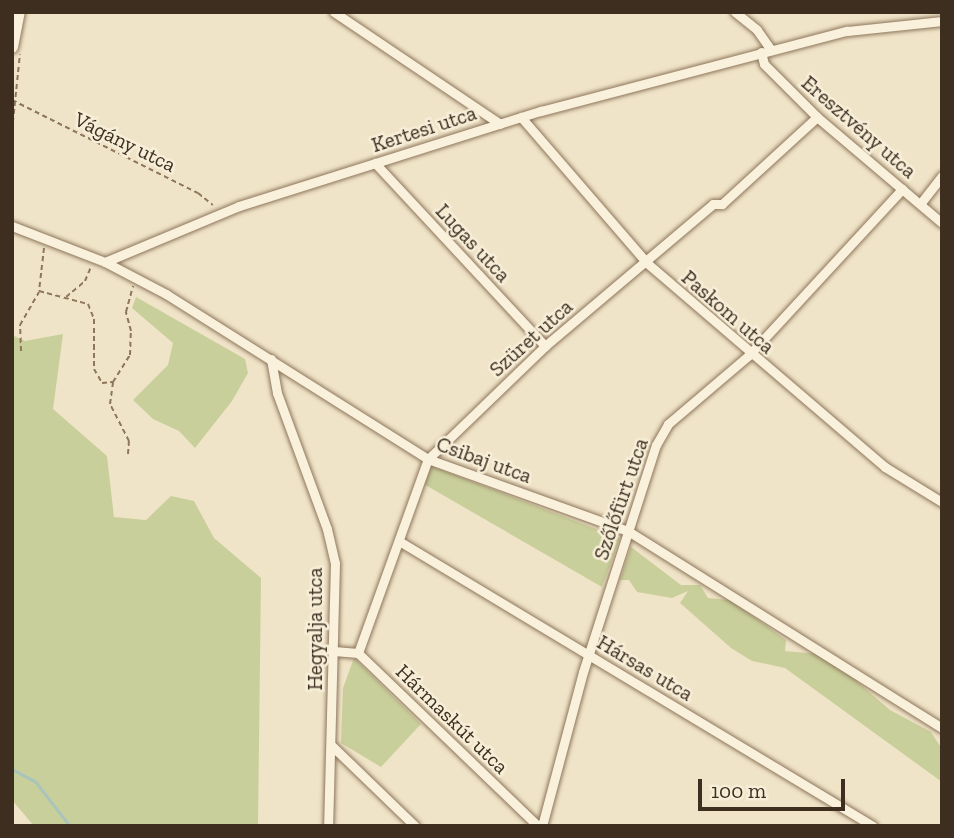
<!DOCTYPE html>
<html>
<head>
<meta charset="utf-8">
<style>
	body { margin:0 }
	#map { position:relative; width:954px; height:838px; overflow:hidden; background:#f0e4c8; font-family:"Zilla Slab",serif }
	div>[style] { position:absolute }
	.green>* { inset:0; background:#c9cf9b }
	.stream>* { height:2.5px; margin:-1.25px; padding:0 1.25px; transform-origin:1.25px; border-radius:1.25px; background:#a9c4bc }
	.path>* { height:2px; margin-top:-1px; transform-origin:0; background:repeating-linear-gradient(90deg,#8d765c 0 5px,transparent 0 8.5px) }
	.roads { filter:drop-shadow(0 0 2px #8d765c) drop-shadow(0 0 2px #8d765c) }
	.minor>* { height:9px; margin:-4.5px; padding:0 4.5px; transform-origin:4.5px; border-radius:4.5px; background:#faf1dc }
	.secondary>* { height:12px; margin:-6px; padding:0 6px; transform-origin:6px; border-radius:6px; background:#faf1dc }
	span { translate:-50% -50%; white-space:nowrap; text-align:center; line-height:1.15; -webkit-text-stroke:5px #f7eed8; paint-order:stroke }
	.street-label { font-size:21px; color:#3d2e20 }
	.frame { position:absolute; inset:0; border:14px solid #3d2e20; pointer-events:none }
	.scale { position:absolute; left:698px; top:779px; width:147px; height:32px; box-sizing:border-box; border:4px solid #3d2e20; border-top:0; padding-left:9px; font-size:21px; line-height:24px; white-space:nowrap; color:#3d2e20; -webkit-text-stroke:5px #f7eed8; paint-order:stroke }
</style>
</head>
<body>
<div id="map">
	<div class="green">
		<div style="clip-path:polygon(136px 297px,245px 359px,248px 373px,232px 401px,195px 448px,179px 431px,153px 419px,133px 400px,168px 365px,173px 343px,132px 308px)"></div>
		<div style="clip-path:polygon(63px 334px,53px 409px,107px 456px,114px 517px,146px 520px,171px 496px,194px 501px,214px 538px,261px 578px,258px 826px,34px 826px,12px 800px,12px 335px,25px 341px)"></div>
		<div style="clip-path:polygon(431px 466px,620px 538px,602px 587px,422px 483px)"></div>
		<div style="clip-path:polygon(631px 547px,681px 585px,700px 585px,708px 598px,730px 600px,786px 640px,785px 651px,817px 654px,847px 673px,890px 710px,931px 732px,942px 749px,942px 782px,785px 668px,752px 661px,731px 648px,680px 603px,688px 591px,672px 598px,637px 592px,629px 580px,620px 580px)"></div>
		<div style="clip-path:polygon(354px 658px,421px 724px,381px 767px,341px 743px,343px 688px)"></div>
	</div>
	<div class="stream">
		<div style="left:12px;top:769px;width:27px;rotate:28deg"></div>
		<div style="left:36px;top:782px;width:56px;rotate:52.3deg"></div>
	</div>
	<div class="path">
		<div style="left:12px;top:100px;width:208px;rotate:26.6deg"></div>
		<div style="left:198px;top:193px;width:19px;rotate:39deg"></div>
		<div style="left:12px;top:131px;width:77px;rotate:-84.1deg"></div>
		<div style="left:44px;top:248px;width:43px;rotate:96.6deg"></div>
		<div style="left:39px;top:291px;width:51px;rotate:14.9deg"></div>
		<div style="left:88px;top:304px;width:16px;rotate:68deg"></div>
		<div style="left:94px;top:319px;width:50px;rotate:90deg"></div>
		<div style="left:94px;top:369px;width:16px;rotate:60deg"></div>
		<div style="left:102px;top:383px;width:11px;rotate:-5deg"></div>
		<div style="left:66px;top:297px;width:25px;rotate:-40deg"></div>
		<div style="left:85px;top:281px;width:15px;rotate:-67deg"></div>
		<div style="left:21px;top:351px;width:26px;rotate:-92deg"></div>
		<div style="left:20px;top:325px;width:38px;rotate:-60deg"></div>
		<div style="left:128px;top:454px;width:13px;rotate:-86deg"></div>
		<div style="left:129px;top:441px;width:42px;rotate:-117.2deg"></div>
		<div style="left:110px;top:404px;width:22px;rotate:-82deg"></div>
		<div style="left:113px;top:382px;width:32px;rotate:-58deg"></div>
		<div style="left:130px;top:355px;width:24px;rotate:-88deg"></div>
		<div style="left:131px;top:331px;width:20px;rotate:-105deg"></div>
		<div style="left:126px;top:312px;width:27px;rotate:-75deg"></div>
	</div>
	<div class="roads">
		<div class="minor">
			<div style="left:334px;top:12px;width:200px;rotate:34deg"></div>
			<div style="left:735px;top:12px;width:28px;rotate:39deg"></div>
			<div style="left:757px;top:30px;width:24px;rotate:55deg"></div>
			<div style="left:761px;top:52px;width:12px;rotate:76deg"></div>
			<div style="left:764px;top:64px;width:75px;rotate:45deg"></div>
			<div style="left:817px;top:117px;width:164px;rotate:40.3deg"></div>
			<div style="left:521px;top:117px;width:193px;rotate:49.2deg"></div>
			<div style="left:647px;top:263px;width:313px;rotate:40.6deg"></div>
			<div style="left:885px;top:467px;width:67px;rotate:31.6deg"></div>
			<div style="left:375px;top:163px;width:250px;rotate:47.1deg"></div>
			<div style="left:920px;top:204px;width:36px;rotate:-52deg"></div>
			<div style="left:12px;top:226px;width:100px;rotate:21.2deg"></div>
			<div style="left:105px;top:262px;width:69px;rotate:27.7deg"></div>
			<div style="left:166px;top:294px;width:310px;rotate:32.2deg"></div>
			<div style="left:428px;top:459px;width:213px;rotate:19.8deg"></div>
			<div style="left:628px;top:531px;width:371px;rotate:32.1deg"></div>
			<div style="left:105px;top:262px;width:145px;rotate:-22.7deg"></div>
			<div style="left:239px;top:206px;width:317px;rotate:-17.5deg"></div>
			<div style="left:541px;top:111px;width:316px;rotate:-14.7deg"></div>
			<div style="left:847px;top:31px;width:96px;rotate:-6deg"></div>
			<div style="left:271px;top:359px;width:35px;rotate:80deg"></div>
			<div style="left:277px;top:393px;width:145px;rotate:69.8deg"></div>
			<div style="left:327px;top:529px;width:35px;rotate:77deg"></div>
			<div style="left:335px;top:563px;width:263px;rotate:91.5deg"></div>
			<div style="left:399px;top:541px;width:553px;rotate:31.02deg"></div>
			<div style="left:334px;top:651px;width:24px;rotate:5deg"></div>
			<div style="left:358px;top:653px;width:250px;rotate:43.9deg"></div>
			<div style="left:358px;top:653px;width:206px;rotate:-70.2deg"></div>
			<div style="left:428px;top:459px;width:163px;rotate:-44deg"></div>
			<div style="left:545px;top:346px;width:220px;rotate:-40.2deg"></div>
			<div style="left:713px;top:204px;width:9px"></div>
			<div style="left:722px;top:204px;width:129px;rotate:-42.5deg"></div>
			<div style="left:331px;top:745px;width:117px;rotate:44deg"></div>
			<div style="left:542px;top:826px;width:159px;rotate:-75.1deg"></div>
			<div style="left:583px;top:672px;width:238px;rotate:-72.2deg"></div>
			<div style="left:656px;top:445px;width:24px;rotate:-60deg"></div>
			<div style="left:668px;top:424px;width:106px;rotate:-40.4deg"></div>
			<div style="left:749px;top:355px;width:226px;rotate:-47.3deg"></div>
		</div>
		<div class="secondary">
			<div style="left:12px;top:47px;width:36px;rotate:-79deg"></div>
		</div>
	</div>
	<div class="street-label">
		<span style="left:859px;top:127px;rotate:41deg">Eresztvény utca</span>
		<span style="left:424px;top:129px;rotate:-18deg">Kertesi utca</span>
		<span style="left:125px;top:142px;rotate:26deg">Vágány utca</span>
		<span style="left:473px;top:243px;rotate:47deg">Lugas utca</span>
		<span style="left:728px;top:312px;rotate:41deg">Paskom utca</span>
		<span style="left:531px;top:338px;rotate:-42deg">Szüret utca</span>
		<span style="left:484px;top:460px;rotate:20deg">Csibaj utca</span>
		<span style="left:621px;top:499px;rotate:-71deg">Szőlőfürt utca</span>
		<span style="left:315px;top:629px;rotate:-90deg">Hegyalja utca</span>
		<span style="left:645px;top:668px;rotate:31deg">Hársas utca</span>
		<span style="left:452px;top:719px;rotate:44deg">Hármaskút utca</span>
	</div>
	<div class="frame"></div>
	<div class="scale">100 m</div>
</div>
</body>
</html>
